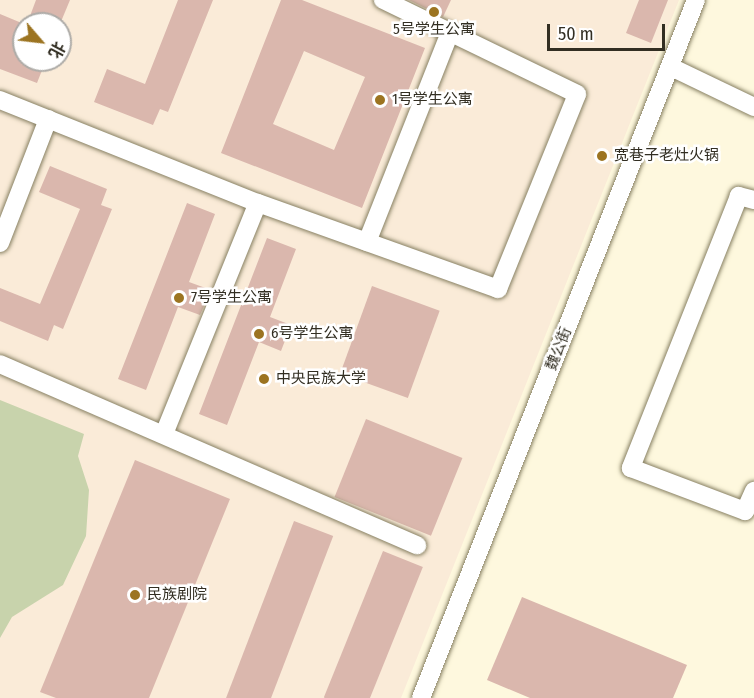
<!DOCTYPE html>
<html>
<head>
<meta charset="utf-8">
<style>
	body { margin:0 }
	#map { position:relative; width:754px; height:698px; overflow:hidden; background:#fef8de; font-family:"Fira Sans Condensed","Noto Sans SC",sans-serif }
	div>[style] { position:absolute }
	.education>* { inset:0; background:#faebd8 }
	.green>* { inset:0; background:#c8d3ac }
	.building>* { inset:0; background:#dab7ad; transform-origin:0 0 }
	.roads { filter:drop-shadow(0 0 2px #878062) drop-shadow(0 0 2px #878062) }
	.minor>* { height:18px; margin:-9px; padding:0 9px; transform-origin:9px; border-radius:9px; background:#fff }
	.dots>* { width:16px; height:16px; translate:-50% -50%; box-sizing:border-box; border:3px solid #fff; border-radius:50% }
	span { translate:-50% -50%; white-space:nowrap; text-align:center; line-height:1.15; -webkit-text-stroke:5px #fff; paint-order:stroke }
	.poi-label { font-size:15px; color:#322e22 }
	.left { translate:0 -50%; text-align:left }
	.street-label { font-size:15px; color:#322e22 }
	.north { position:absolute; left:12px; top:12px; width:60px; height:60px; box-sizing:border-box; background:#fff; border:2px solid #adaba7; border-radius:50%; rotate:118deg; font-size:16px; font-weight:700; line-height:24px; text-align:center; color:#322e22 }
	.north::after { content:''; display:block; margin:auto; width:21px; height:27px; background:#9c7421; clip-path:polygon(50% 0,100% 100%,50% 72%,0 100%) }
	.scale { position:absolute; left:547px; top:24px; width:118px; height:27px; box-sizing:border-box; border:3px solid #322e22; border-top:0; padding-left:8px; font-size:18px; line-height:21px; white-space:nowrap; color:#322e22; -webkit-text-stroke:4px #fff; paint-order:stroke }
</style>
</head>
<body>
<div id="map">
	<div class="education">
		<div style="clip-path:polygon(evenodd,0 0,679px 0,401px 698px,0 698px,0 0,24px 24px,60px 24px,60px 60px,24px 60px,24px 24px)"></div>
	</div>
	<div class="green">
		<div style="clip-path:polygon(0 400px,84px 434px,78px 456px,89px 490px,86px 536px,63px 585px,12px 617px,0 638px)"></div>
	</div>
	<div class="building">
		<div style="clip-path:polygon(36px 0,70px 0,60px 24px,27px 24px)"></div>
		<div style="clip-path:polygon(178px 0,213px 0,168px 112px,160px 109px,153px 125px,94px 102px,107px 69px,145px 84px)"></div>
		<div style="clip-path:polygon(evenodd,281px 0,302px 0,425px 48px,362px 208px,221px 153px,281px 0,304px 51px,365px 77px,334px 150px,273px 124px,304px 51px)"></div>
		<div style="clip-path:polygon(409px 0,451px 0,443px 17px)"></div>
		<div style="clip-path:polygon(639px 0,668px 0,651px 43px,626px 33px)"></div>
		<div style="clip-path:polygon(0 14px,24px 24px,24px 60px,46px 60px,37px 83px,0 69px)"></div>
		<div style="clip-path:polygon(50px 166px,107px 189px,101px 205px,112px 209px,63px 329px,54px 325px,48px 341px,0 321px,0 288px,40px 304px,80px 209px,39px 192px)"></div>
		<div style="clip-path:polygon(187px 203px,215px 214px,189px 282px,211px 290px,200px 315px,178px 307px,146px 390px,118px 379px)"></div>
		<div style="clip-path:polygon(267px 238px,296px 249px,270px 317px,291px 325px,281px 351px,259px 342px,227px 425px,199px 414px)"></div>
		<div style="left:372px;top:286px;width:72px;height:93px;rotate:20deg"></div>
		<div style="left:366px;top:419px;width:104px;height:84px;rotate:22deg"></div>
		<div style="clip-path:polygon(135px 460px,230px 499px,149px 698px,56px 698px,40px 692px)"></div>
		<div style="left:294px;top:521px;width:42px;height:190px;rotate:21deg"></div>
		<div style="left:383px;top:551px;width:43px;height:158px;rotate:22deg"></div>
		<div style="clip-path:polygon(522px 597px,687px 665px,673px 698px,530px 698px,487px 680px)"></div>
	</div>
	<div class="roads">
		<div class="minor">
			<div style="left:671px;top:67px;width:92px;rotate:25.7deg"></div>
			<div style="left:0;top:100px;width:278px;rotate:21.8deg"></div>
			<div style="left:258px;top:203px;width:255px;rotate:19.7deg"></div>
			<div style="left:498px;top:289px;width:210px;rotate:-67.9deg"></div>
			<div style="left:577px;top:94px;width:216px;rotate:-154.1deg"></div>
			<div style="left:754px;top:200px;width:16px;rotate:-165deg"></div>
			<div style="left:739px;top:196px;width:293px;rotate:111.7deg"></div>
			<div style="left:631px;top:468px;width:122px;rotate:20.7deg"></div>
			<div style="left:745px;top:511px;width:22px;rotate:-66deg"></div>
			<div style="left:367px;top:242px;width:226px;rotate:-68.4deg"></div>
			<div style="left:0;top:243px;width:133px;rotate:-68.8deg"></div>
			<div style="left:0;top:364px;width:455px;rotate:23.5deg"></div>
			<div style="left:164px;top:434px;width:249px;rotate:-67.9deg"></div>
			<div style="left:421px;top:698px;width:750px;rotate:-68.5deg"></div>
		</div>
	</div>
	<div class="dots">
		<div style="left:434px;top:12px;background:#9c7421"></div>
		<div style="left:380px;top:100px;background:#9c7421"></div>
		<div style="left:602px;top:156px;background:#9c7421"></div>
		<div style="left:179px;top:298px;background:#9c7421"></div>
		<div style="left:259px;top:334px;background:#9c7421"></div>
		<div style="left:264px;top:379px;background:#9c7421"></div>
		<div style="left:135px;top:595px;background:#9c7421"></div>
	</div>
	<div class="poi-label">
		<span style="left:434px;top:30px">5号学生公寓</span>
		<span class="left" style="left:392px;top:100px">1号学生公寓</span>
		<span class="left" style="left:614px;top:156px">宽巷子老灶火锅</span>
		<span class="left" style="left:191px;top:298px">7号学生公寓</span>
		<span class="left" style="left:271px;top:334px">6号学生公寓</span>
		<span class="left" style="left:276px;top:379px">中央民族大学</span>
		<span class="left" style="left:147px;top:595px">民族剧院</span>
	</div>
	<div class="street-label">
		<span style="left:559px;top:349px;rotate:-68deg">魏公街</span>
	</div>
	<div class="north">北</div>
	<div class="scale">50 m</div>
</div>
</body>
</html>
